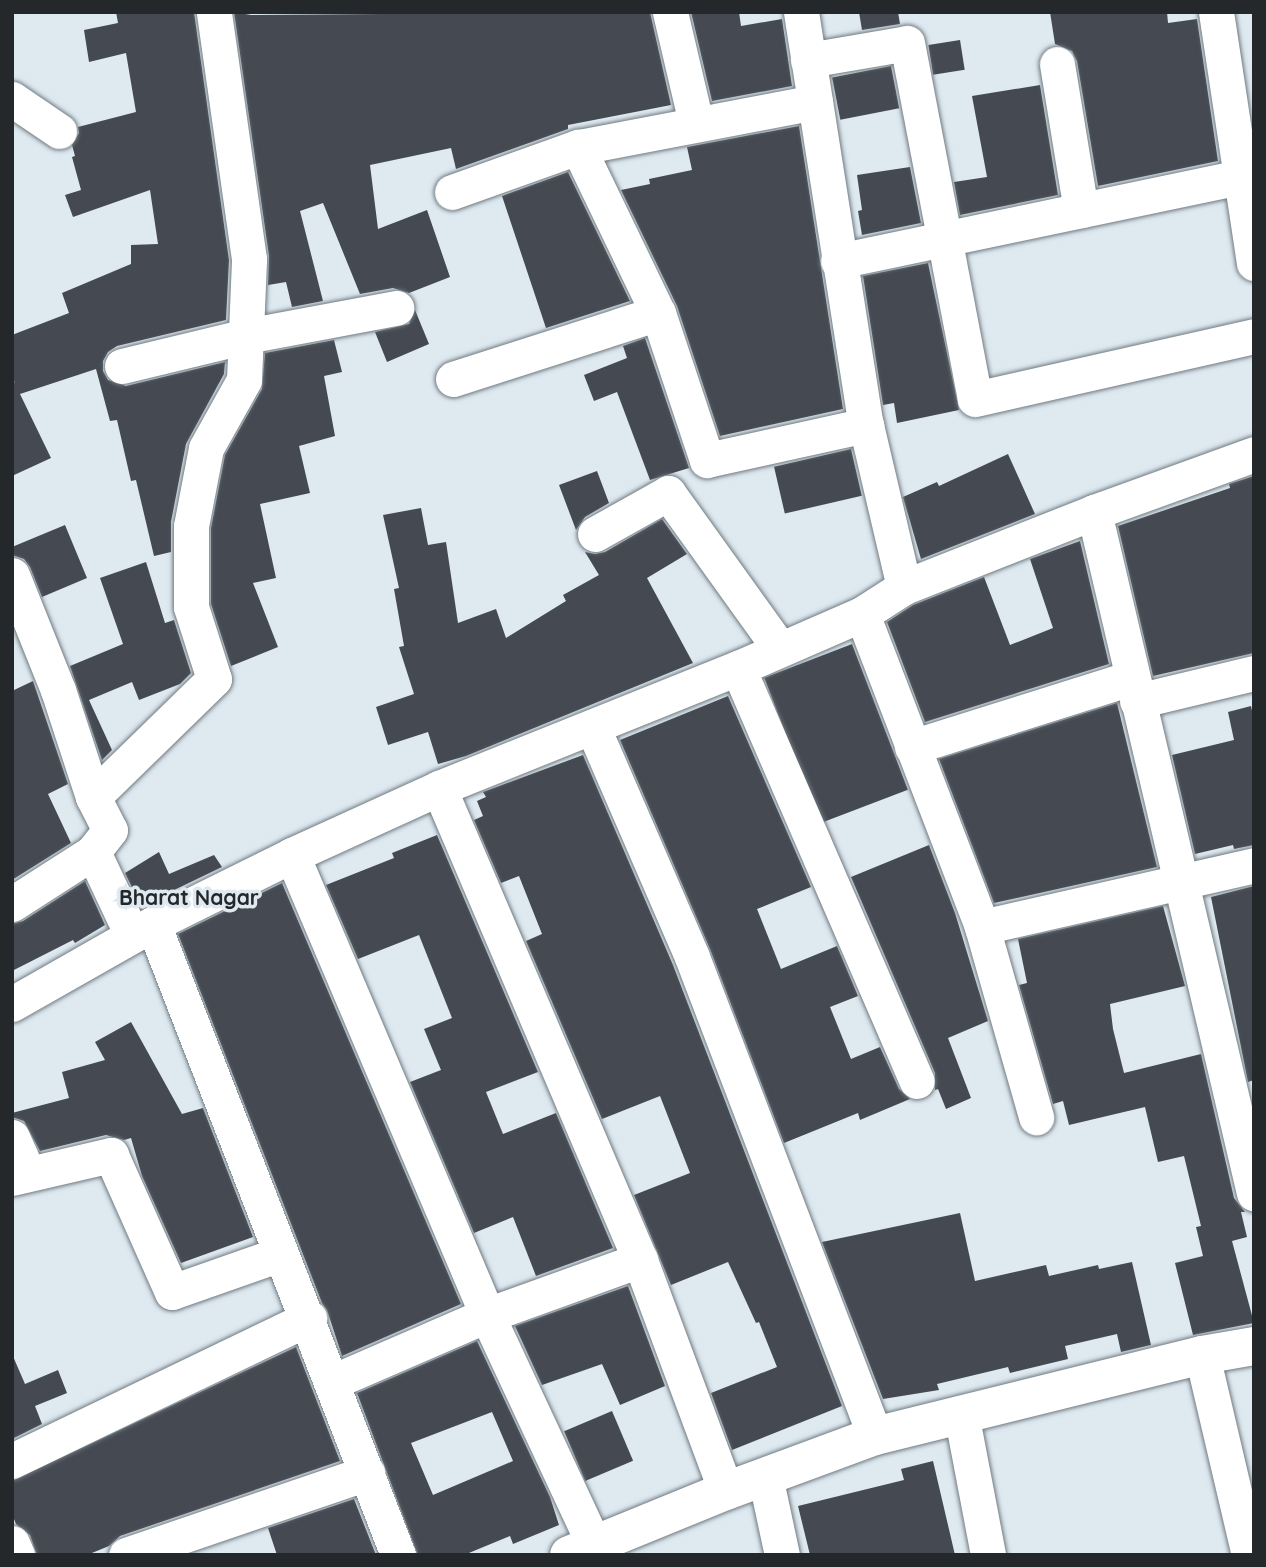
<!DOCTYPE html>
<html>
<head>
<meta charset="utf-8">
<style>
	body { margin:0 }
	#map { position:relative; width:1266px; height:1567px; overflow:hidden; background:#dee9f0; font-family:Quicksand,sans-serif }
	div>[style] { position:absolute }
	.building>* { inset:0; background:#454951; transform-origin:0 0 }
	.roads { filter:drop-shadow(0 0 2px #707a81) drop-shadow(0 0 2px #707a81) }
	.minor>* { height:35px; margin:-17.5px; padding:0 17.5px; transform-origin:17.5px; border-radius:17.5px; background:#fff }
	.tertiary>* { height:38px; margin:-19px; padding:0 19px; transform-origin:19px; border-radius:19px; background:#fff }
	span { translate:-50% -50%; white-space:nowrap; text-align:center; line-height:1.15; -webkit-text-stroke:7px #dee9f0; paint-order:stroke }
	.neighbourhood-label { font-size:21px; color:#25282b; font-weight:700 }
	.frame { position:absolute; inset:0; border:14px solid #25282b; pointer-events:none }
</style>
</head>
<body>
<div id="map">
	<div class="building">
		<div style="clip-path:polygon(116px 12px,194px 12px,229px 260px,226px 320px,117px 346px,108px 352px,103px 361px,103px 371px,108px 380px,126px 386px,225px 362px,224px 374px,186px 444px,171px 522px,171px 552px,154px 556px,136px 480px,131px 481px,117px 420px,110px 421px,96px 369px,20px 394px,51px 458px,12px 476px,12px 377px,15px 384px,12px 374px,12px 335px,69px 313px,62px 293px,131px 264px,131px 245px,158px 244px,150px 190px,73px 217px,65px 195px,81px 190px,72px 157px,75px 156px,72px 145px,79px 133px,78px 127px,136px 112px,126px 53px,89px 62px,84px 30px,118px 23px)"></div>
		<div style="clip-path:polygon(234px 12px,251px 15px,650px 12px,671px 105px,568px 125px,568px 129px,456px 169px,451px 148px,370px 165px,378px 229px,427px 210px,450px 277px,409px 293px,393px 288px,360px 294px,323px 203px,300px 211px,323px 301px,292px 307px,286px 282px,268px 285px,269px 256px)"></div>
		<div style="clip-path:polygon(691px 12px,739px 12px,741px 26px,782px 19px,792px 86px,712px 101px)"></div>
		<div style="clip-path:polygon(859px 12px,898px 12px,900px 24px,862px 30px)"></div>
		<div style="clip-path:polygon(1050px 12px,1167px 12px,1168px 23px,1197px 19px,1218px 161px,1098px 186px,1077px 61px,1072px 51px,1055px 44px)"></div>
		<div style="left:960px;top:40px;width:30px;height:32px;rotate:81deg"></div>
		<div style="left:891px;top:66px;width:43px;height:60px;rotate:79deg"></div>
		<div style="clip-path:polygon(1040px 85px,1058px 195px,960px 215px,954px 182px,987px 177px,972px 96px)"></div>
		<div style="clip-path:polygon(799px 126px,843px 409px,720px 436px,677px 306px,621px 190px,650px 184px,649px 179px,692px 170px,687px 147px)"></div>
		<div style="clip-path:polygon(910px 167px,921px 223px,862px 235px,858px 211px,862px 210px,857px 175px)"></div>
		<div style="clip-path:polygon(568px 172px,630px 301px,546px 328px,502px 196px)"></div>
		<div style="clip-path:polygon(928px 263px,959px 410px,897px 423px,894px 403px,883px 405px,863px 276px)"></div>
		<div style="clip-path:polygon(415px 310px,429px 344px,387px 362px,375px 332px,409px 324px)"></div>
		<div style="clip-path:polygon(645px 338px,689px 468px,650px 480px,617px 392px,594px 401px,584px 375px,627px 358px,623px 346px)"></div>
		<div style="clip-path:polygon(334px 340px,342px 372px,324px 376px,335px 436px,299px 446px,310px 493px,260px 504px,276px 578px,253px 583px,278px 647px,231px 666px,211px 604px,211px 528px,225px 455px,262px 389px,265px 353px)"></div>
		<div style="left:851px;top:449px;width:48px;height:79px;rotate:77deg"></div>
		<div style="clip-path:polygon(1008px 454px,1035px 514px,921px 559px,903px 497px,937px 482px,939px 486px)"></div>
		<div style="clip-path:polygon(597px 471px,609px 503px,585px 517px,576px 530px,559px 485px)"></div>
		<div style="clip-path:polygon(1254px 476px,1254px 653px,1153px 676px,1118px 526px,1230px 488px,1229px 484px)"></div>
		<div style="clip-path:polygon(421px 508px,428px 545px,446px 542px,458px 623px,496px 609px,506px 638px,566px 601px,563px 595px,599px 575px,585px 552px,595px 554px,605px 552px,662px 519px,687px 554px,647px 578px,693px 663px,466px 756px,438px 764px,428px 732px,388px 745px,376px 707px,414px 694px,399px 647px,404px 646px,394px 589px,399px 588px,383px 515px)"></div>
		<div style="clip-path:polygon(65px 525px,87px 578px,42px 597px,30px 567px,24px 559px,12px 555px,12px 547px)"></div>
		<div style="clip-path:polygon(1080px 541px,1109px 664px,925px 722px,887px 622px,913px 605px,984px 577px,1010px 645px,1053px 628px,1030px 559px)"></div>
		<div style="clip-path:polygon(146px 562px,165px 623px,174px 620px,191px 673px,180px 684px,139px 700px,132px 682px,89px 700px,112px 750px,102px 760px,70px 666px,123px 644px,100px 578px)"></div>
		<div style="left:852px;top:644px;width:156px;height:94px;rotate:69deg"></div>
		<div style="clip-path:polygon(33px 681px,68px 784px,48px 794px,71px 843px,12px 880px,12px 691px)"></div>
		<div style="clip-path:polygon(728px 696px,811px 887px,757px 909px,781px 969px,837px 946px,858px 996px,830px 1007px,851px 1059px,880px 1047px,899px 1089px,910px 1099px,860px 1120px,858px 1113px,784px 1143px,710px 949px,620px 740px)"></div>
		<div style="clip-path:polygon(1117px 703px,1157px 867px,994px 903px,939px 759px)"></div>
		<div style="clip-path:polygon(1251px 706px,1254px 720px,1254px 845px,1234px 849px,1233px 845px,1195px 854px,1172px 755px,1234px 740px,1228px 712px)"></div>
		<div style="clip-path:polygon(583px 755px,673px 965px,842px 1406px,732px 1450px,711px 1393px,777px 1367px,759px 1322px,756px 1323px,728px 1262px,671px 1285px,634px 1195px,690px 1173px,660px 1096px,602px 1119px,526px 941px,542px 934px,519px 876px,501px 883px,474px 820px,483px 816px,477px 801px,486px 797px,483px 792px)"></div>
		<div style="clip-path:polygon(437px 835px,538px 1072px,486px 1092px,503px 1134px,556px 1113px,613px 1248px,536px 1276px,513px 1217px,474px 1233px,410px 1082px,441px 1070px,424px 1029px,452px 1018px,419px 935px,358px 959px,326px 885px,394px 858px,392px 853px)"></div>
		<div style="clip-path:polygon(929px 845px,955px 913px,988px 1021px,948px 1038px,971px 1098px,946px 1109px,938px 1089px,935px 1090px,935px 1073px,851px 877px)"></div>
		<div style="clip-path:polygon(159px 852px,169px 874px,214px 855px,222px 867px,141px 906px,125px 873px)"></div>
		<div style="clip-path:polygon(85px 881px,105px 925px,75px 943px,73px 940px,12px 971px,12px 924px,23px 921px)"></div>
		<div style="clip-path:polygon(282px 883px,461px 1304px,342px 1356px,327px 1310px,322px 1303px,178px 934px)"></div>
		<div style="clip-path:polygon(1254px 886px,1254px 1080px,1248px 1082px,1211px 897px)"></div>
		<div style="clip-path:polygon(1163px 906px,1185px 986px,1110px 1004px,1113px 1029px,1124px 1073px,1201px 1054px,1234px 1198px,1245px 1212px,1241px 1212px,1247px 1237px,1232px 1241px,1254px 1323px,1193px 1335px,1175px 1263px,1203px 1256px,1196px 1227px,1201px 1226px,1184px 1156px,1158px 1162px,1145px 1107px,1069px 1125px,1063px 1101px,1053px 1104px,1019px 985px,1027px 983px,1018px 939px)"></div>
		<div style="clip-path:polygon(131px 1022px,182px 1114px,203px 1108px,253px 1237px,181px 1263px,142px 1176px,131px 1138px,124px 1140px,106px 1135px,40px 1151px,24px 1121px,12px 1117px,12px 1113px,69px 1098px,62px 1072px,105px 1060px,95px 1042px)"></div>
		<div style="clip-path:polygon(960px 1213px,975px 1281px,1046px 1265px,1049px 1276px,1098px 1265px,1099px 1269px,1132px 1262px,1151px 1345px,1121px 1352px,1117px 1334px,1065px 1346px,1068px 1359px,1010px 1373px,1008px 1367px,937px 1384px,939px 1390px,883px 1399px,822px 1242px)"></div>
		<div style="clip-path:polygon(628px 1286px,665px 1386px,620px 1405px,602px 1364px,542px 1385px,515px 1326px)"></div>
		<div style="clip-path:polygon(evenodd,477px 1341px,550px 1497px,559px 1525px,513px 1544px,510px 1536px,464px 1555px,418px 1555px,357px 1393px,477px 1341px,492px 1412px,513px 1461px,433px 1495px,411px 1443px,492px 1412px)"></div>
		<div style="clip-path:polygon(296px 1347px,340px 1461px,120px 1536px,109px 1546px,87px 1555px,37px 1555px,30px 1535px,16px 1524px,12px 1514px,12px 1481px)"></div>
		<div style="clip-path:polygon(12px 1354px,25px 1384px,58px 1370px,67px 1393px,35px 1406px,42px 1424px,12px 1439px)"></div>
		<div style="left:612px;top:1411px;width:54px;height:52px;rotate:67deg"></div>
		<div style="clip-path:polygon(933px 1461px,955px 1555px,810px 1555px,798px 1506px,904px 1480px,901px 1469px)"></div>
		<div style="clip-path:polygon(354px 1499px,376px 1555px,277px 1555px,268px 1528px)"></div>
	</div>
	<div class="roads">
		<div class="minor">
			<div style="left:670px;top:12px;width:114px;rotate:76.8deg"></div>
			<div style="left:801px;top:12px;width:418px;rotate:81.1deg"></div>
			<div style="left:866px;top:425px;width:166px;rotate:76.8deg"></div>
			<div style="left:1216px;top:12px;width:254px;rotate:81.4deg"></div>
			<div style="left:808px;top:60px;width:100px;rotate:-9.7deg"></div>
			<div style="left:907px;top:43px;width:362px;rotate:79.2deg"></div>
			<div style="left:975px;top:399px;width:286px;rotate:-12.7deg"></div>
			<div style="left:1057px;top:64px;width:148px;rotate:80.7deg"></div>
			<div style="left:12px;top:99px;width:57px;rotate:34.2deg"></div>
			<div style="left:815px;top:102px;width:241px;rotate:169.2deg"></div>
			<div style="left:578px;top:147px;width:184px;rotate:64.3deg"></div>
			<div style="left:658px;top:313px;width:155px;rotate:71.6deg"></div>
			<div style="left:707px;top:460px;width:163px;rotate:-12.4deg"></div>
			<div style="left:452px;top:192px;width:134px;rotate:-19.7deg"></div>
			<div style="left:838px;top:261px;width:412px;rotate:-11.8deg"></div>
			<div style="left:122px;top:366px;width:128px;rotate:-13.6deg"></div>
			<div style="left:246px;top:336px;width:153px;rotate:-10.6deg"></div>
			<div style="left:453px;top:379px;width:215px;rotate:-17.8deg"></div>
			<div style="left:1094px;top:512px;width:700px;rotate:76.78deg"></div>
			<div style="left:595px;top:534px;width:84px;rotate:-29.3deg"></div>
			<div style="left:668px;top:493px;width:192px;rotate:54.3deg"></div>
			<div style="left:12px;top:575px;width:124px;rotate:68.2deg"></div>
			<div style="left:58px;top:690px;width:113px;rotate:71.9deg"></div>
			<div style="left:93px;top:797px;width:37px;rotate:63deg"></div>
			<div style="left:110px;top:830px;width:28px;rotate:128deg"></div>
			<div style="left:93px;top:852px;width:92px;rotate:64.8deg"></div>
			<div style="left:862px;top:614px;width:335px;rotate:69deg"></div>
			<div style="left:982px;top:927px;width:198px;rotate:74.1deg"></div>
			<div style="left:738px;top:668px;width:450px;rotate:66.6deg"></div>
			<div style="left:1137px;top:701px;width:120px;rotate:-13.5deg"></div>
			<div style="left:593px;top:728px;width:249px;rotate:66.6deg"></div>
			<div style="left:692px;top:957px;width:513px;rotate:69.09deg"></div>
			<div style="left:912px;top:747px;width:230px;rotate:-17.5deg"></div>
			<div style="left:439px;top:788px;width:513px;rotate:66.93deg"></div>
			<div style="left:640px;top:1260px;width:246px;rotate:69.6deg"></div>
			<div style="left:93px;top:797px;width:169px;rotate:-44.3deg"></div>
			<div style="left:214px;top:679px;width:76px;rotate:-107.7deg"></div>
			<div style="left:191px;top:607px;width:81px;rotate:-90deg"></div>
			<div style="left:191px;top:526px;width:79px;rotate:-79.1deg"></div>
			<div style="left:206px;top:448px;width:78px;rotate:-60.8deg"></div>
			<div style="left:244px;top:380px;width:121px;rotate:-87.6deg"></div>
			<div style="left:249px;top:259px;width:249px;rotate:-98.1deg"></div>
			<div style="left:292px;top:855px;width:500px;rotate:67deg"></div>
			<div style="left:487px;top:1315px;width:265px;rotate:65deg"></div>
			<div style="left:12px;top:904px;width:96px;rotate:-32.7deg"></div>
			<div style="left:153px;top:924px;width:677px;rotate:68.78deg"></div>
			<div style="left:982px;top:927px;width:279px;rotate:-12.8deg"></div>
			<div style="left:12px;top:1004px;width:162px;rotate:-29.6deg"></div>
			<div style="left:153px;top:924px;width:155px;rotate:-26.4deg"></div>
			<div style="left:292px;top:855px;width:162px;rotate:-24.5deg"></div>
			<div style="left:439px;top:788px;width:322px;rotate:-21.9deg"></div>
			<div style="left:738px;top:668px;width:135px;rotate:-23.5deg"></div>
			<div style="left:862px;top:614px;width:50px;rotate:-32.7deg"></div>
			<div style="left:904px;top:587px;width:204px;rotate:-21.5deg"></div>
			<div style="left:1094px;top:512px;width:170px;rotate:-19.9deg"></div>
			<div style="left:12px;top:1137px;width:39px;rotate:66deg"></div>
			<div style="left:12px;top:1178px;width:102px;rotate:-13.1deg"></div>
			<div style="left:111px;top:1155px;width:150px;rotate:66deg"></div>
			<div style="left:172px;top:1292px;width:114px;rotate:-19.4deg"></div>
			<div style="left:1202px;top:1355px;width:205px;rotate:76.8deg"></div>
			<div style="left:332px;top:1382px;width:169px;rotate:-23.4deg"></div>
			<div style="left:487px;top:1315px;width:163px;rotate:-19.8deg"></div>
			<div style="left:961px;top:1413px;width:145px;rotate:79.2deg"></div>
			<div style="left:12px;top:1461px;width:330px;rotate:-25.7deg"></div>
			<div style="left:765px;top:1476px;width:81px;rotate:77.9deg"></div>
			<div style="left:12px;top:1543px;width:13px;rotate:67deg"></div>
			<div style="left:126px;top:1555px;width:255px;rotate:-18.8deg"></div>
		</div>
		<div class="tertiary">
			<div style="left:569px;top:1555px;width:170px;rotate:-22.2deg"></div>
			<div style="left:726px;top:1491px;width:159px;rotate:-20.3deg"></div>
			<div style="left:875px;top:1436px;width:337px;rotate:-13.9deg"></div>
			<div style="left:1202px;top:1355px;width:53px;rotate:-9.8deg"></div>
		</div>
	</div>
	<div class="neighbourhood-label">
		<span style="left:189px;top:897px">Bharat Nagar</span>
	</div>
	<div class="frame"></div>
</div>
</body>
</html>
